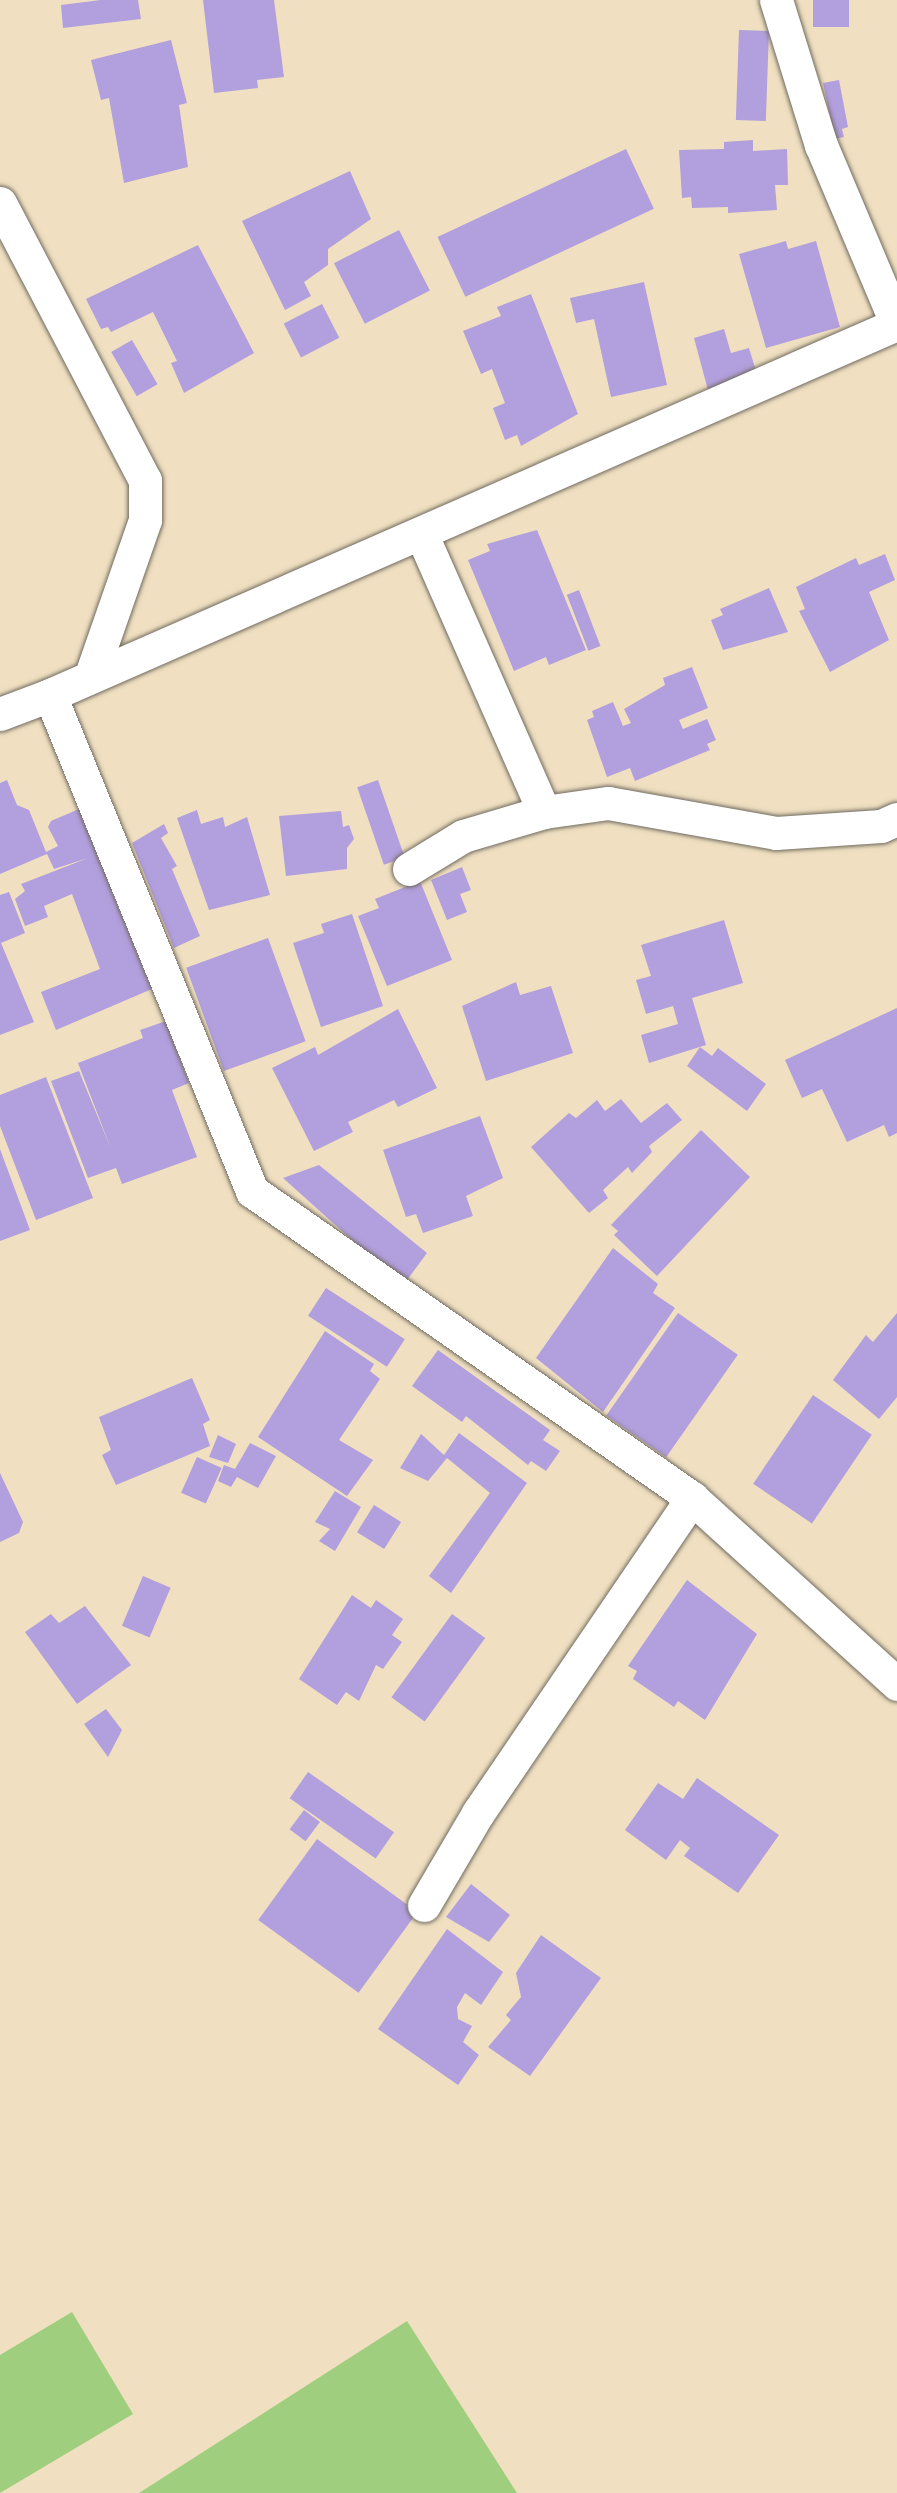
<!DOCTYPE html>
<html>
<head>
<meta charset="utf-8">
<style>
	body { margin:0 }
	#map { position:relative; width:897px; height:2493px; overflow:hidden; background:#f0e0c1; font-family:Dekko,sans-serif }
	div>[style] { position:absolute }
	.green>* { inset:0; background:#9fcf7e }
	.building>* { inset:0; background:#b29fdd; transform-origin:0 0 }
	.roads { filter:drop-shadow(0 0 2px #706a60) drop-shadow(0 0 2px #706a60) }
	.minor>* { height:33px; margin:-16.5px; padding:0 16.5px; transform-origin:16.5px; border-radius:16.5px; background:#fff }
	span { translate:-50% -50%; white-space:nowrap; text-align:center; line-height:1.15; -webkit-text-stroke:4.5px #fbf7ec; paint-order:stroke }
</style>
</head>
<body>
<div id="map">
	<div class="green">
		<div style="clip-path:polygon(72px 2312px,133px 2414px,0 2493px,0 2355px)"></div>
		<div style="clip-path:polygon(407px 2321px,517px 2493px,139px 2493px)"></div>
	</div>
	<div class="building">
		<div style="clip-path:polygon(101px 0,138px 0,141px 19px,63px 28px,61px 5px)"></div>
		<div style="clip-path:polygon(203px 0,274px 0,284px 77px,257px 80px,258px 88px,214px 93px)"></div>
		<div style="left:813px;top:0;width:36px;height:27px"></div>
		<div style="left:739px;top:30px;width:30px;height:90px;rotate:2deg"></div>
		<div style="clip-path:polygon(171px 40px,187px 103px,179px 105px,188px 167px,124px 183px,109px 98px,101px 100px,91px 60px)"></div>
		<div style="clip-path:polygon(839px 80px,848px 127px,842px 129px,844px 137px,835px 139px,823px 83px)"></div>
		<div style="clip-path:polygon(753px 140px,753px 151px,787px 149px,788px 185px,775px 185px,777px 210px,728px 213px,728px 207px,692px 208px,691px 197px,682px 198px,679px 150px,724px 149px,724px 142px)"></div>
		<div style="left:626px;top:149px;width:66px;height:208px;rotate:65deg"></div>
		<div style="clip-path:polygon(350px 171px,371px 219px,328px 249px,328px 265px,304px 282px,311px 296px,285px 310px,242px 221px)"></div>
		<div style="left:399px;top:230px;width:68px;height:73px;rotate:63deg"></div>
		<div style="clip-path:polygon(786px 241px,788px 249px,816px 241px,840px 327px,766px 348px,739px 254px)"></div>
		<div style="clip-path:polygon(198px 245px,254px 353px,184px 393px,171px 363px,177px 361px,153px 312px,111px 332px,108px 327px,101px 329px,86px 299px)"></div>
		<div style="clip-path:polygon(644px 282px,667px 385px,611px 397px,594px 319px,576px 323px,570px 298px)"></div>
		<div style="clip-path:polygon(531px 294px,578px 414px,521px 446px,517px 435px,505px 440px,493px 408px,505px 403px,492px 369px,481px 374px,463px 331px,501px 316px,497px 307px)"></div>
		<div style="left:322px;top:304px;width:38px;height:43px;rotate:63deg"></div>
		<div style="clip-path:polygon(724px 329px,731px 353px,749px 348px,759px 381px,709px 394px,694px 338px)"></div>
		<div style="left:132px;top:340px;width:51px;height:24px;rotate:60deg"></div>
		<div style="clip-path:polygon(537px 530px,586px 650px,549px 665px,546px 657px,514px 671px,468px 560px,490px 551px,487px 544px)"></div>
		<div style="clip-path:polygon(885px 554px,895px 580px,869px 592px,889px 640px,830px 672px,799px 611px,805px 609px,796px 587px,856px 558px,859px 565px)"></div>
		<div style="clip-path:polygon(769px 588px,788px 632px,723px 650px,711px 620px,723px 615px,720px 609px)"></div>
		<div style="left:579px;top:590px;width:60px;height:13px;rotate:69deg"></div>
		<div style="clip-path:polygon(692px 667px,708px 708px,679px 720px,683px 729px,707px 719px,716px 740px,707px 744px,710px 750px,635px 781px,630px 768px,607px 777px,587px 720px,594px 717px,592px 711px,613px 702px,623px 726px,631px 723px,624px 709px,665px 685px,663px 678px)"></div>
		<div style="clip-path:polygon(7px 780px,17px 805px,29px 810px,46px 852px,58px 846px,48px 827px,51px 821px,79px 809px,152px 989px,56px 1030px,41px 992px,100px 969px,72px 894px,44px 906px,48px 917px,25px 926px,15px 899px,25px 891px,21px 884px,88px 858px,54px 869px,47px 854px,0 874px,0 783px)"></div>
		<div style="left:378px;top:780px;width:82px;height:22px;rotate:71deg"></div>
		<div style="clip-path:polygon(197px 810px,201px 824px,223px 817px,225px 827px,247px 817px,270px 895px,209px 910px,177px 818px)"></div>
		<div style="clip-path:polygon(341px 811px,343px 827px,349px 825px,354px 839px,347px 848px,347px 869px,286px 876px,279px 816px)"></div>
		<div style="clip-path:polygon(164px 824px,168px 833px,161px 838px,177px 866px,172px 869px,200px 936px,174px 948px,132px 843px)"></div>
		<div style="clip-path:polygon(462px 867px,471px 890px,460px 894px,467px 912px,447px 920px,431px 880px)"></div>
		<div style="clip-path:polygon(420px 881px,452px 960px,387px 986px,358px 916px,379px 908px,375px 899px)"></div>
		<div style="clip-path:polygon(9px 892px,25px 933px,1px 943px,34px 1022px,0 1035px,0 895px)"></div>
		<div style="clip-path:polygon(352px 914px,383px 1006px,321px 1027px,293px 943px,324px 933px,321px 924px)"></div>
		<div style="clip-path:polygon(724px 920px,743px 983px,692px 998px,706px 1045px,649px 1063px,641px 1035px,678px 1024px,673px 1006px,646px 1014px,636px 980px,651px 976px,641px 945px)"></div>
		<div style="left:268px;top:938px;width:110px;height:87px;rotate:70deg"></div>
		<div style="clip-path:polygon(516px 982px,520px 995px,551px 986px,573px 1053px,486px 1081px,462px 1006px)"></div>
		<div style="clip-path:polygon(897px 1008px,897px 1133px,889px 1137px,884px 1125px,847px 1142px,822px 1089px,802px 1098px,785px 1060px)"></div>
		<div style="clip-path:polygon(398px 1009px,437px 1088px,398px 1107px,394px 1100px,348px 1122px,353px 1132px,314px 1151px,272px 1068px,315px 1047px,318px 1055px)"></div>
		<div style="clip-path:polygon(166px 1021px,189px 1083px,172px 1090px,197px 1157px,122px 1184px,116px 1168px,88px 1178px,51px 1081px,79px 1071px,111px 1149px,78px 1063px,143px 1038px,140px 1030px)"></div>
		<div style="clip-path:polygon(700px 1047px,712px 1056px,718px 1048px,766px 1084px,747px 1111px,687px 1066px)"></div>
		<div style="clip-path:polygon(46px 1077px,93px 1198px,36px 1220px,0 1126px,0 1095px)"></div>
		<div style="clip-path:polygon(621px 1099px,641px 1123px,667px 1103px,682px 1120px,649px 1146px,652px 1152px,632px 1173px,628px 1167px,603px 1190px,608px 1198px,589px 1213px,531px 1147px,569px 1113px,576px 1118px,597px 1100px,605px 1111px)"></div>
		<div style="clip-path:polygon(480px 1116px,503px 1178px,466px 1196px,473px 1216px,423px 1233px,416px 1214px,406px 1217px,383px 1150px)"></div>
		<div style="clip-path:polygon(701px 1130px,750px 1177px,657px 1276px,614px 1235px,618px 1231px,611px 1225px)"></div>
		<div style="clip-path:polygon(0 1149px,30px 1230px,0 1241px)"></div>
		<div style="clip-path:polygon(319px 1165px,427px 1253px,407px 1280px,400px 1283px,283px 1178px)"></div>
		<div style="clip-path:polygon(613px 1248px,658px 1284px,653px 1293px,675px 1308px,603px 1412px,536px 1358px)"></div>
		<div style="left:326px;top:1288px;width:94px;height:33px;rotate:33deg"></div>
		<div style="left:678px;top:1313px;width:73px;height:125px;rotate:35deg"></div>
		<div style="clip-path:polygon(897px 1313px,897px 1397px,879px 1419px,833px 1380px,866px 1335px,873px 1342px)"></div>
		<div style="clip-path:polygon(325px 1331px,374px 1364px,370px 1371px,380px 1379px,339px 1440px,373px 1460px,347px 1496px,258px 1437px)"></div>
		<div style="clip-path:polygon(438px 1350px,550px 1430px,543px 1440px,560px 1451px,546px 1471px,531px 1461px,528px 1465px,466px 1416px,462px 1422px,412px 1386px)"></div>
		<div style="clip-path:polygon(192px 1378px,210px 1420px,203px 1424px,210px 1446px,116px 1485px,102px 1455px,111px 1450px,99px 1417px)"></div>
		<div style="left:813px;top:1395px;width:71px;height:107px;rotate:34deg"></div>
		<div style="clip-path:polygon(459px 1433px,527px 1483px,451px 1593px,429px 1576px,490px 1493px,447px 1458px,428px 1481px,400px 1468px,421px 1434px,444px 1455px)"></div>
		<div style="clip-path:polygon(218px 1435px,236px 1444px,228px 1463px,209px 1457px)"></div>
		<div style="clip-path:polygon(250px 1443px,276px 1456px,258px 1488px,237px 1477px,231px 1487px,218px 1481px,224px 1465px,235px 1469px)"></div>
		<div style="left:197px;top:1457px;width:27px;height:39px;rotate:24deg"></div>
		<div style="clip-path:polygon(0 1473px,23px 1522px,19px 1533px,0 1542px)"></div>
		<div style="clip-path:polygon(335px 1491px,361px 1507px,335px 1551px,319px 1541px,330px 1529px,315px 1522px)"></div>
		<div style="left:374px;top:1505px;width:32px;height:32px;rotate:32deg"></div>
		<div style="left:143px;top:1576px;width:30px;height:54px;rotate:23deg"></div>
		<div style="clip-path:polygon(687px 1580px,757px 1634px,705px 1720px,678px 1701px,674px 1707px,633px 1679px,637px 1671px,628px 1666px)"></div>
		<div style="clip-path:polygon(352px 1595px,371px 1608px,376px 1600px,403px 1619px,392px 1635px,402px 1642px,383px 1669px,376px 1665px,359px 1701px,346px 1692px,337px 1705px,299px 1679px)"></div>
		<div style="clip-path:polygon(85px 1606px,131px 1665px,77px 1704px,25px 1632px,51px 1614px,59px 1623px)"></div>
		<div style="left:452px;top:1614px;width:41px;height:103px;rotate:36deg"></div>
		<div style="clip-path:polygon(106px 1709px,122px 1730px,108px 1757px,84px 1724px)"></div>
		<div style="left:308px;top:1772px;width:105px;height:32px;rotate:35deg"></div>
		<div style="clip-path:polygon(697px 1778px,779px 1835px,738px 1893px,684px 1856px,690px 1848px,680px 1840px,666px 1860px,625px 1830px,658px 1783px,683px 1799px)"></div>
		<div style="left:304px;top:1810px;width:20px;height:24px;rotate:37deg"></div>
		<div style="left:317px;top:1839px;width:124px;height:100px;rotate:36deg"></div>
		<div style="clip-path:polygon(471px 1884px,510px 1915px,489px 1942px,446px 1917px)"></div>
		<div style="clip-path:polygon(447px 1929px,503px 1972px,481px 2005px,465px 1993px,457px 2007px,458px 2019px,472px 2026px,463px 2042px,479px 2055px,458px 2085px,378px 2029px)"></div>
		<div style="clip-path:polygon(541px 1935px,601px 1978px,530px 2076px,488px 2047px,511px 2020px,506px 2015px,521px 1997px,516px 1973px)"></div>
	</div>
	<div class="roads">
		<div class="minor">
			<div style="left:776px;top:0;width:152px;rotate:72.8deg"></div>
			<div style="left:821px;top:145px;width:195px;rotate:67.1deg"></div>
			<div style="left:0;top:203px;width:313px;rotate:62.4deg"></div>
			<div style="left:145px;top:480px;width:40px;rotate:90deg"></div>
			<div style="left:145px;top:520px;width:161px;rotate:109.2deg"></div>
			<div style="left:897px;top:324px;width:925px;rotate:156.35deg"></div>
			<div style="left:50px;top:695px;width:536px;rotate:67.84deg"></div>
			<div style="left:252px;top:1191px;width:537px;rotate:34.9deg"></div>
			<div style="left:692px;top:1498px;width:277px;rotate:42.2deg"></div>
			<div style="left:421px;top:533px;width:305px;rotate:66.2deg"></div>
			<div style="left:0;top:714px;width:53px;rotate:-20.8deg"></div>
			<div style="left:409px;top:869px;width:63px;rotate:-31.4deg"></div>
			<div style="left:463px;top:836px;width:84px;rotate:-16.5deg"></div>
			<div style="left:544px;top:812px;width:65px;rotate:-8deg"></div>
			<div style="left:608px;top:803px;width:171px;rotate:10.1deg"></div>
			<div style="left:776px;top:833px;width:105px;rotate:-3.8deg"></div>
			<div style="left:881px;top:826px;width:17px;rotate:-24deg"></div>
			<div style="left:424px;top:1905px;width:107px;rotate:-59.6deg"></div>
			<div style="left:478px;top:1813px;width:381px;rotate:-55.8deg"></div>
		</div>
	</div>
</div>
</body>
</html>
